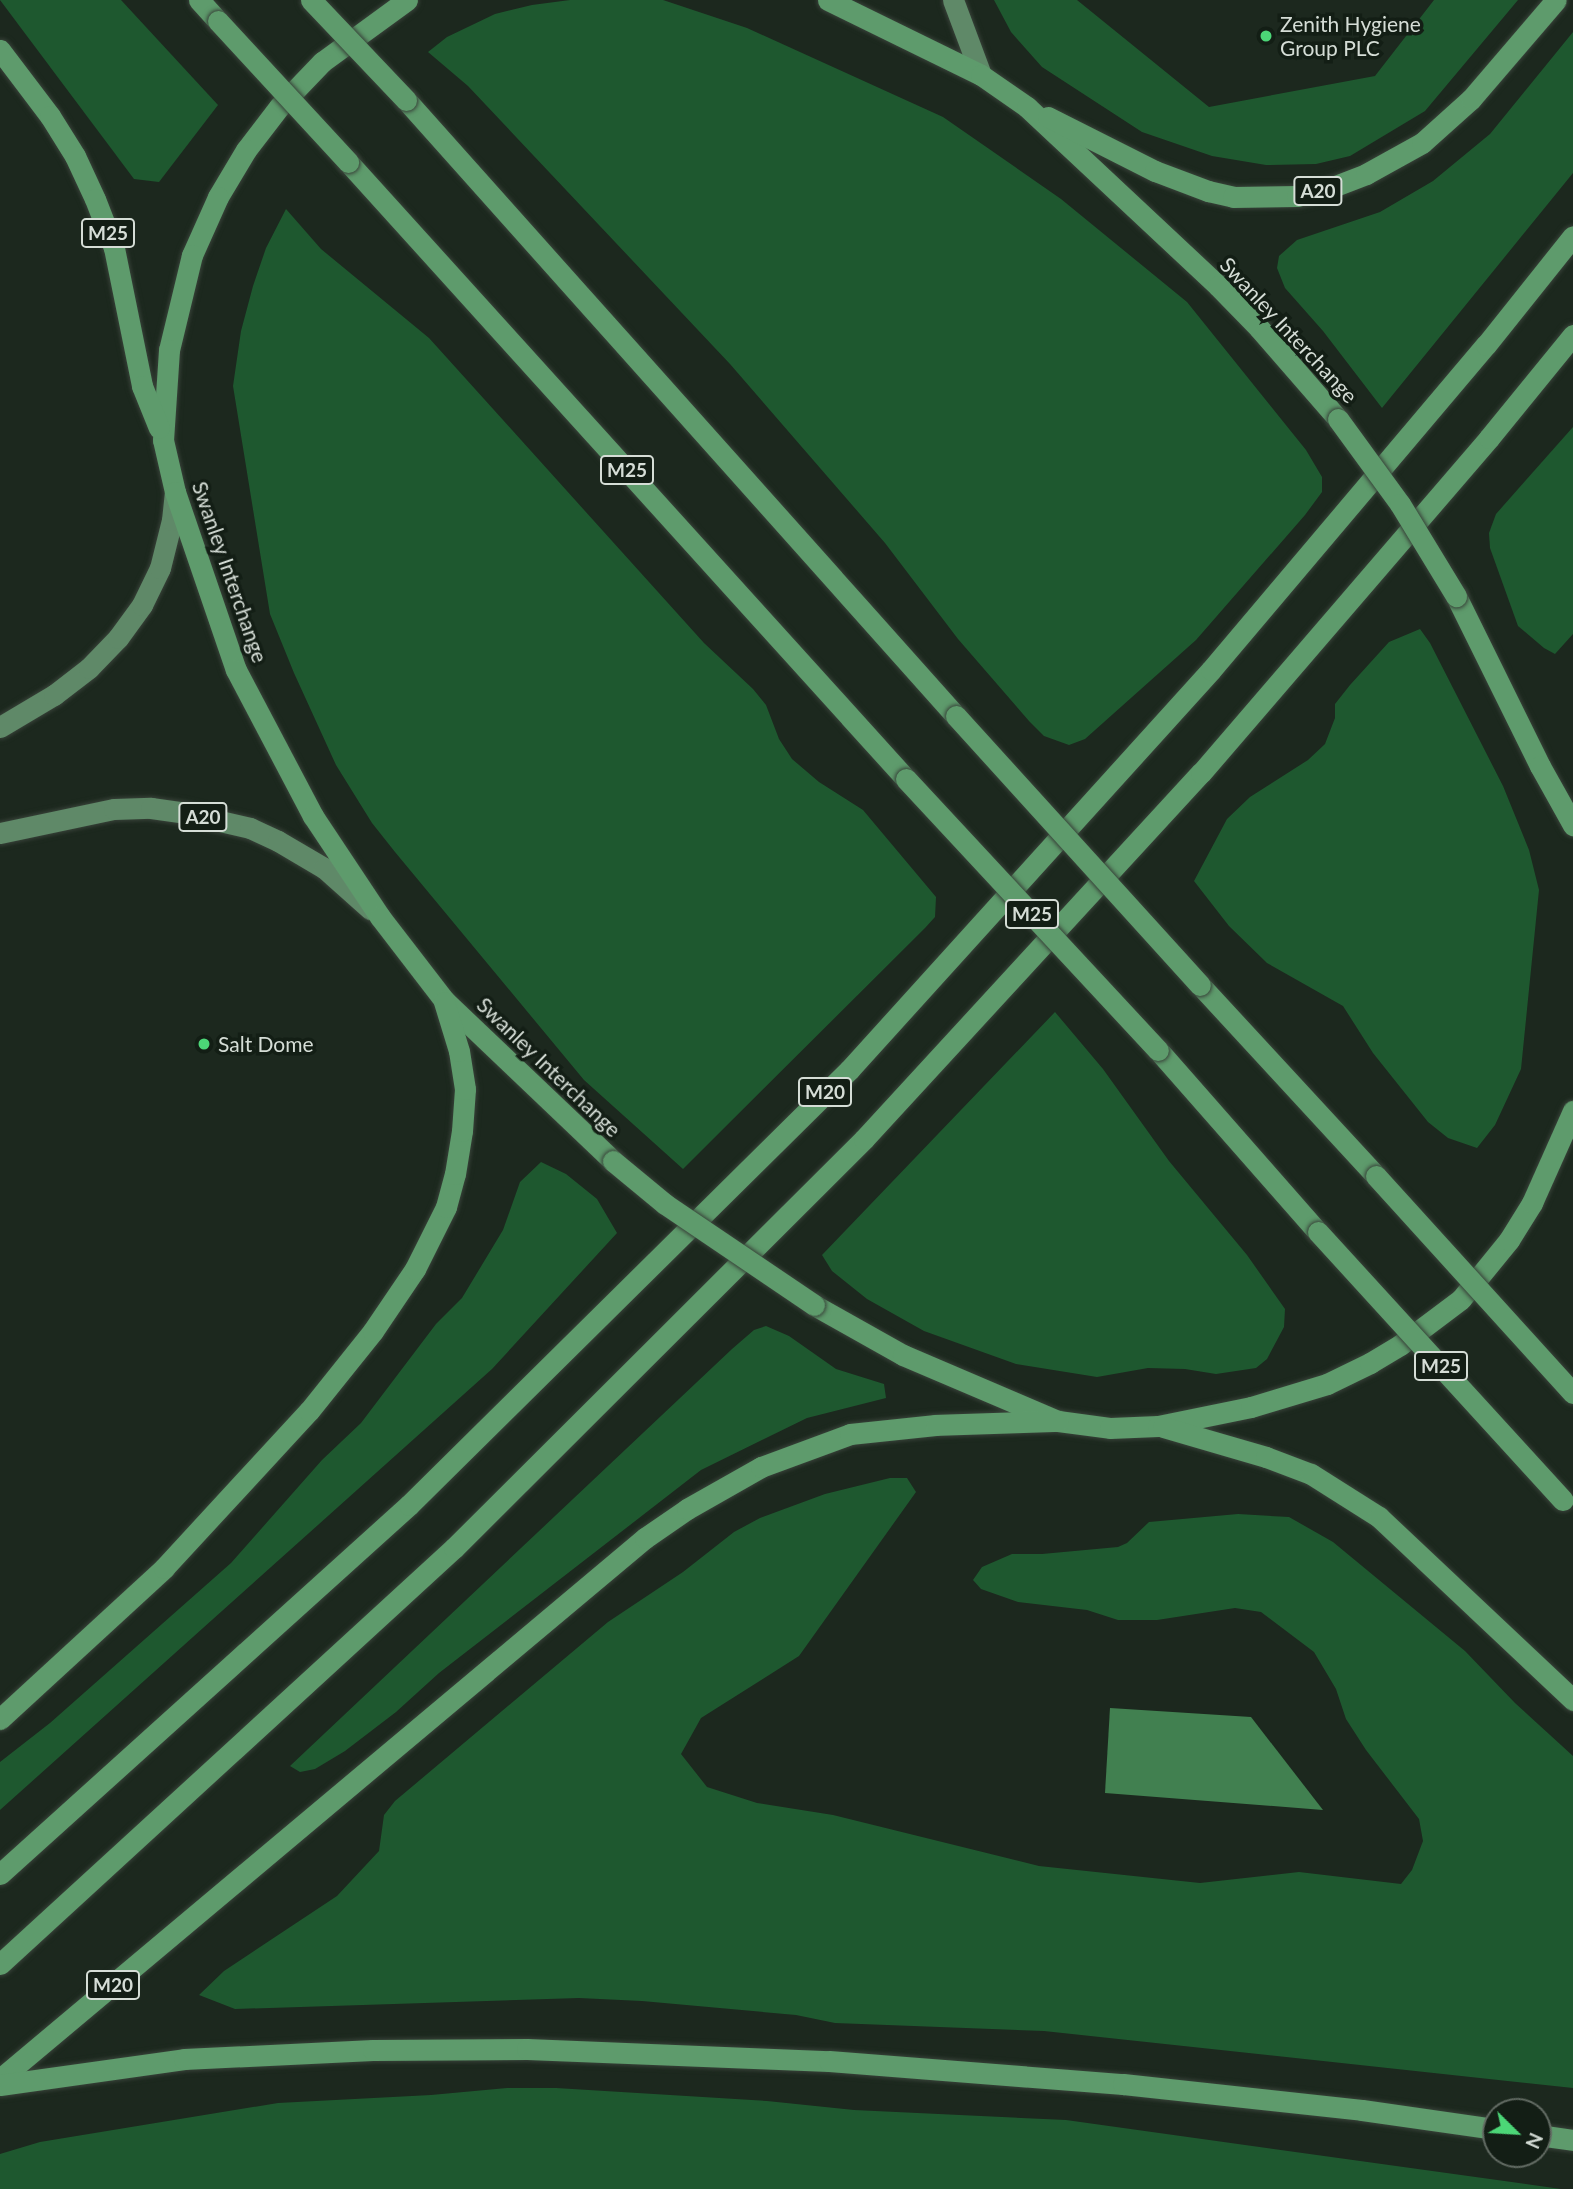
<!DOCTYPE html>
<html>
<head>
<meta charset="utf-8">
<style>
	body { margin:0 }
	#map { position:relative; width:1573px; height:2189px; overflow:hidden; background:#1c281e; font-family:Lato,sans-serif }
	div>[style] { position:absolute }
	.green>* { inset:0; background:#1e582f }
	.water>* { inset:0; background:#418050 }
	.roads { filter:drop-shadow(0 0 2px #384239) drop-shadow(0 0 2px #384239) }
	.major>* { height:21px; margin:-10.5px; padding:0 10.5px; transform-origin:10.5px; border-radius:10.5px; background:#5f8968 }
	.highway>* { height:21px; margin:-10.5px; padding:0 10.5px; transform-origin:10.5px; border-radius:10.5px; background:#5e9b6c }
	.bridges { filter:drop-shadow(0 0 2px #384239) drop-shadow(0 0 2px #384239) }
	.highway-bridge>* { height:21px; margin:-10.5px; padding:0 10.5px; transform-origin:10.5px; border-radius:10.5px; background:#5e9b6c }
	.dots>* { width:19px; height:19px; translate:-50% -50%; box-sizing:border-box; border:4px solid #131e15; border-radius:50% }
	span { translate:-50% -50%; white-space:nowrap; text-align:center; line-height:1.15; -webkit-text-stroke:7px #131e15; paint-order:stroke }
	.shield-label span { padding:2px 5px; background:#131e15; border:2px solid; border-radius:5px; -webkit-text-stroke-width:0 }
	.shield-label { font-size:19px; color:#d5ddd6; font-weight:700 }
	.poi-label { font-size:21px; color:#d5ddd6 }
	.left { translate:0 -50%; text-align:left }
	.street-label { font-size:21px; color:#d5ddd6 }
	.north { position:absolute; left:1482px; top:2098px; width:70px; height:70px; box-sizing:border-box; background:#131e15; border:2px solid #616a62; border-radius:50%; rotate:114deg; font-size:19px; font-weight:700; line-height:28px; text-align:center; color:#d5ddd6 }
	.north::after { content:''; display:block; margin:auto; width:24px; height:32px; background:#4cd677; clip-path:polygon(50% 0,100% 100%,50% 72%,0 100%) }
</style>
</head>
<body>
<div id="map">
	<div class="green">
		<div style="clip-path:polygon(0 0,121px 0,218px 105px,159px 182px,134px 179px)"></div>
		<div style="clip-path:polygon(570px 0,663px 0,747px 28px,943px 117px,1061px 199px,1187px 302px,1306px 450px,1322px 477px,1322px 492px,1305px 515px,1196px 640px,1085px 739px,1069px 745px,1044px 736px,1029px 721px,958px 639px,885px 543px,730px 364px,468px 86px,428px 52px,447px 37px,495px 14px,532px 5px)"></div>
		<div style="clip-path:polygon(994px 0,1077px 0,1209px 107px,1375px 76px,1434px 0,1518px 0,1425px 111px,1350px 156px,1316px 164px,1266px 165px,1212px 156px,1142px 132px,1042px 67px,1011px 32px)"></div>
		<div style="clip-path:polygon(1573px 32px,1573px 173px,1382px 408px,1323px 331px,1285px 288px,1277px 268px,1279px 256px,1297px 240px,1380px 212px,1433px 181px,1490px 134px)"></div>
		<div style="clip-path:polygon(286px 209px,321px 249px,429px 338px,704px 643px,753px 689px,766px 705px,779px 739px,792px 759px,819px 782px,863px 810px,936px 897px,935px 917px,925px 928px,683px 1169px,584px 1080px,395px 852px,372px 823px,336px 765px,294px 673px,270px 614px,233px 386px,241px 331px,253px 286px,266px 248px)"></div>
		<div style="clip-path:polygon(1573px 427px,1573px 634px,1555px 654px,1544px 648px,1518px 626px,1490px 548px,1489px 533px,1496px 514px)"></div>
		<div style="clip-path:polygon(1420px 629px,1430px 643px,1503px 786px,1529px 850px,1539px 890px,1521px 1069px,1495px 1125px,1477px 1148px,1448px 1138px,1428px 1122px,1373px 1053px,1343px 1006px,1267px 963px,1229px 926px,1194px 881px,1227px 819px,1250px 797px,1308px 760px,1325px 744px,1335px 718px,1335px 704px,1350px 685px,1389px 642px)"></div>
		<div style="clip-path:polygon(1055px 1012px,1103px 1069px,1169px 1161px,1247px 1255px,1285px 1309px,1284px 1327px,1267px 1359px,1256px 1368px,1216px 1374px,1185px 1369px,1148px 1368px,1097px 1377px,1016px 1364px,924px 1331px,867px 1299px,832px 1271px,822px 1255px)"></div>
		<div style="clip-path:polygon(541px 1162px,566px 1174px,597px 1199px,617px 1233px,492px 1369px,0 1810px,0 1762px,50px 1723px,231px 1563px,322px 1460px,361px 1423px,436px 1324px,462px 1298px,503px 1230px,520px 1182px)"></div>
		<div style="clip-path:polygon(766px 1326px,789px 1336px,836px 1369px,884px 1384px,886px 1398px,807px 1418px,701px 1470px,439px 1673px,396px 1712px,345px 1751px,315px 1769px,300px 1772px,290px 1766px,732px 1349px,754px 1330px)"></div>
		<div style="clip-path:polygon(890px 1478px,907px 1478px,916px 1492px,799px 1656px,701px 1718px,681px 1754px,707px 1787px,757px 1803px,833px 1815px,1039px 1866px,1200px 1883px,1299px 1872px,1401px 1884px,1412px 1870px,1423px 1841px,1419px 1819px,1366px 1750px,1346px 1719px,1336px 1689px,1314px 1652px,1261px 1612px,1235px 1608px,1157px 1620px,1118px 1620px,1087px 1610px,1018px 1602px,981px 1589px,973px 1580px,982px 1567px,1012px 1554px,1042px 1554px,1118px 1547px,1127px 1543px,1149px 1522px,1238px 1514px,1289px 1517px,1333px 1542px,1465px 1651px,1515px 1703px,1573px 1756px,1573px 2088px,1044px 2031px,835px 2023px,796px 2015px,642px 2001px,579px 1998px,235px 2009px,199px 1995px,224px 1971px,337px 1896px,379px 1851px,384px 1815px,395px 1801px,608px 1622px,683px 1572px,734px 1532px,760px 1518px,825px 1494px)"></div>
		<div style="clip-path:polygon(507px 2088px,556px 2088px,767px 2101px,854px 2110px,1066px 2120px,1561px 2189px,0 2189px,0 2154px,40px 2142px,278px 2103px,431px 2095px)"></div>
	</div>
	<div class="water">
		<div style="clip-path:polygon(1110px 1708px,1251px 1717px,1323px 1810px,1105px 1793px)"></div>
	</div>
	<div class="roads">
		<div class="major">
			<div style="left:953px;top:0;width:80px;rotate:69.5deg"></div>
			<div style="left:0;top:727px;width:63px;rotate:-30.7deg"></div>
			<div style="left:54px;top:695px;width:44px;rotate:-37.6deg"></div>
			<div style="left:89px;top:668px;width:42px;rotate:-46deg"></div>
			<div style="left:118px;top:638px;width:41px;rotate:-54deg"></div>
			<div style="left:142px;top:605px;width:41px;rotate:-64.1deg"></div>
			<div style="left:160px;top:568px;width:49px;rotate:-76deg"></div>
			<div style="left:172px;top:520px;width:28px;rotate:-84deg"></div>
			<div style="left:0;top:833px;width:116px;rotate:-11.9deg"></div>
			<div style="left:114px;top:809px;width:37px;rotate:-2deg"></div>
			<div style="left:151px;top:808px;width:34px;rotate:8deg"></div>
			<div style="left:185px;top:813px;width:67px;rotate:13deg"></div>
			<div style="left:250px;top:828px;width:31px;rotate:25deg"></div>
			<div style="left:278px;top:841px;width:53px;rotate:30.4deg"></div>
			<div style="left:324px;top:868px;width:62px;rotate:41.7deg"></div>
		</div>
		<div class="highway">
			<div style="left:199px;top:0;width:28px;rotate:48deg"></div>
			<div style="left:407px;top:0;width:105px;rotate:143.9deg"></div>
			<div style="left:322px;top:62px;width:62px;rotate:133.7deg"></div>
			<div style="left:279px;top:107px;width:54px;rotate:127.5deg"></div>
			<div style="left:246px;top:150px;width:55px;rotate:120.8deg"></div>
			<div style="left:218px;top:197px;width:64px;rotate:114.1deg"></div>
			<div style="left:192px;top:255px;width:98px;rotate:103.6deg"></div>
			<div style="left:169px;top:350px;width:90px;rotate:93.8deg"></div>
			<div style="left:163px;top:440px;width:53px;rotate:77deg"></div>
			<div style="left:175px;top:492px;width:188px;rotate:71.1deg"></div>
			<div style="left:236px;top:670px;width:165px;rotate:62.2deg"></div>
			<div style="left:313px;top:816px;width:121px;rotate:56.4deg"></div>
			<div style="left:380px;top:917px;width:105px;rotate:52.4deg"></div>
			<div style="left:444px;top:1000px;width:233px;rotate:43.6deg"></div>
			<div style="left:828px;top:0;width:170px;rotate:26.1deg"></div>
			<div style="left:981px;top:75px;width:56px;rotate:34.8deg"></div>
			<div style="left:1027px;top:107px;width:262px;rotate:43.1deg"></div>
			<div style="left:1218px;top:286px;width:59px;rotate:45.7deg"></div>
			<div style="left:1259px;top:328px;width:121px;rotate:49deg"></div>
			<div style="left:0;top:50px;width:83px;rotate:52.9deg"></div>
			<div style="left:50px;top:116px;width:47px;rotate:58deg"></div>
			<div style="left:75px;top:156px;width:47px;rotate:65.1deg"></div>
			<div style="left:95px;top:199px;width:53px;rotate:68.8deg"></div>
			<div style="left:114px;top:248px;width:141px;rotate:78.5deg"></div>
			<div style="left:142px;top:386px;width:45px;rotate:68deg"></div>
			<div style="left:406px;top:100px;width:826px;rotate:48.24deg"></div>
			<div style="left:1048px;top:117px;width:120px;rotate:26.8deg"></div>
			<div style="left:1155px;top:171px;width:57px;rotate:20.7deg"></div>
			<div style="left:1208px;top:191px;width:26px;rotate:13deg"></div>
			<div style="left:1233px;top:197px;width:64px;rotate:-0.9deg"></div>
			<div style="left:1297px;top:196px;width:34px;rotate:-14deg"></div>
			<div style="left:1330px;top:188px;width:39px;rotate:-21deg"></div>
			<div style="left:1366px;top:174px;width:64px;rotate:-29deg"></div>
			<div style="left:1422px;top:143px;width:66px;rotate:-41.9deg"></div>
			<div style="left:1471px;top:99px;width:130px;rotate:-49.4deg"></div>
			<div style="left:348px;top:162px;width:832px;rotate:47.87deg"></div>
			<div style="left:1456px;top:596px;width:190px;rotate:63.7deg"></div>
			<div style="left:1540px;top:766px;width:68px;rotate:60.8deg"></div>
			<div style="left:1200px;top:985px;width:260px;rotate:47.3deg"></div>
			<div style="left:1158px;top:1050px;width:242px;rotate:48.7deg"></div>
			<div style="left:814px;top:1305px;width:102px;rotate:29.3deg"></div>
			<div style="left:903px;top:1355px;width:168px;rotate:23.1deg"></div>
			<div style="left:1058px;top:1421px;width:52px;rotate:7.7deg"></div>
			<div style="left:1110px;top:1428px;width:48px;rotate:-2.4deg"></div>
			<div style="left:1158px;top:1426px;width:95px;rotate:-11.5deg"></div>
			<div style="left:1251px;top:1407px;width:79px;rotate:-16.8deg"></div>
			<div style="left:1327px;top:1384px;width:48px;rotate:-26deg"></div>
			<div style="left:1370px;top:1363px;width:35px;rotate:-31deg"></div>
			<div style="left:1400px;top:1345px;width:76px;rotate:-37deg"></div>
			<div style="left:1461px;top:1299px;width:76px;rotate:-50.9deg"></div>
			<div style="left:1509px;top:1240px;width:44px;rotate:-58.1deg"></div>
			<div style="left:1532px;top:1203px;width:101px;rotate:-66deg"></div>
			<div style="left:1163px;top:1427px;width:107px;rotate:16.2deg"></div>
			<div style="left:1266px;top:1457px;width:48px;rotate:20.7deg"></div>
			<div style="left:1311px;top:1474px;width:80px;rotate:32.3deg"></div>
			<div style="left:1379px;top:1517px;width:267px;rotate:43.3deg"></div>
			<div style="left:0;top:1719px;width:223px;rotate:-42.6deg"></div>
			<div style="left:164px;top:1568px;width:214px;rotate:-47.3deg"></div>
			<div style="left:309px;top:1411px;width:102px;rotate:-51.3deg"></div>
			<div style="left:373px;top:1331px;width:75px;rotate:-55.9deg"></div>
			<div style="left:415px;top:1269px;width:69px;rotate:-63.4deg"></div>
			<div style="left:446px;top:1207px;width:34px;rotate:-75deg"></div>
			<div style="left:455px;top:1174px;width:44px;rotate:-80.8deg"></div>
			<div style="left:462px;top:1131px;width:42px;rotate:-85.9deg"></div>
			<div style="left:465px;top:1089px;width:38px;rotate:-99deg"></div>
			<div style="left:459px;top:1051px;width:51px;rotate:-107deg"></div>
			<div style="left:0;top:1874px;width:551px;rotate:-42.06deg"></div>
			<div style="left:409px;top:1505px;width:619px;rotate:-44.67deg"></div>
			<div style="left:849px;top:1070px;width:539px;rotate:-47.85deg"></div>
			<div style="left:1211px;top:670px;width:426px;rotate:-49.8deg"></div>
			<div style="left:1486px;top:345px;width:139px;rotate:-51.4deg"></div>
			<div style="left:0;top:1964px;width:616px;rotate:-42.5deg"></div>
			<div style="left:454px;top:1548px;width:579px;rotate:-44.93deg"></div>
			<div style="left:864px;top:1139px;width:498px;rotate:-47.4deg"></div>
			<div style="left:1201px;top:773px;width:442px;rotate:-49.3deg"></div>
			<div style="left:1489px;top:438px;width:133px;rotate:-50.8deg"></div>
			<div style="left:0;top:2079px;width:842px;rotate:-39.99deg"></div>
			<div style="left:645px;top:1538px;width:51px;rotate:-34.6deg"></div>
			<div style="left:687px;top:1509px;width:85px;rotate:-29.6deg"></div>
			<div style="left:761px;top:1467px;width:95px;rotate:-20.3deg"></div>
			<div style="left:850px;top:1434px;width:86px;rotate:-6deg"></div>
			<div style="left:936px;top:1425px;width:122px;rotate:-1.9deg"></div>
			<div style="left:0;top:2085px;width:186px;rotate:-8deg"></div>
			<div style="left:184px;top:2059px;width:189px;rotate:-2.7deg"></div>
			<div style="left:373px;top:2050px;width:154px;rotate:-0.4deg"></div>
			<div style="left:527px;top:2049px;width:302px;rotate:2.3deg"></div>
			<div style="left:829px;top:2061px;width:295px;rotate:4.5deg"></div>
			<div style="left:1123px;top:2084px;width:240px;rotate:6.2deg"></div>
			<div style="left:1362px;top:2110px;width:135px;rotate:8.1deg"></div>
			<div style="left:1538px;top:2135px;width:35px;rotate:8deg"></div>
		</div>
	</div>
	<div class="bridges">
		<div class="highway-bridge">
			<div style="left:311px;top:0;width:138px;rotate:46.5deg"></div>
			<div style="left:218px;top:21px;width:192px;rotate:47.3deg"></div>
			<div style="left:1338px;top:419px;width:105px;rotate:53.9deg"></div>
			<div style="left:1400px;top:504px;width:108px;rotate:58.7deg"></div>
			<div style="left:956px;top:716px;width:363px;rotate:47.8deg"></div>
			<div style="left:906px;top:779px;width:370px;rotate:47.1deg"></div>
			<div style="left:613px;top:1161px;width:67px;rotate:39.6deg"></div>
			<div style="left:665px;top:1204px;width:180px;rotate:34.1deg"></div>
			<div style="left:1376px;top:1176px;width:293px;rotate:47.8deg"></div>
			<div style="left:1318px;top:1232px;width:363px;rotate:47.6deg"></div>
		</div>
	</div>
	<div class="dots">
		<div style="left:1266px;top:36px;background:#4cd677"></div>
		<div style="left:204px;top:1044px;background:#4cd677"></div>
	</div>
	<div class="shield-label">
		<span style="left:1318px;top:191px">A20</span>
		<span style="left:108px;top:233px">M25</span>
		<span style="left:627px;top:470px">M25</span>
		<span style="left:203px;top:817px">A20</span>
		<span style="left:1032px;top:914px">M25</span>
		<span style="left:825px;top:1092px">M20</span>
		<span style="left:1441px;top:1366px">M25</span>
		<span style="left:113px;top:1985px">M20</span>
	</div>
	<div class="poi-label">
		<span class="left" style="left:1280px;top:36px">Zenith Hygiene<br>Group PLC</span>
		<span class="left" style="left:218px;top:1044px">Salt Dome</span>
	</div>
	<div class="street-label">
		<span style="left:1289px;top:330px;rotate:47deg">Swanley Interchange</span>
		<span style="left:230px;top:572px;rotate:71deg">Swanley Interchange</span>
		<span style="left:549px;top:1067px;rotate:44deg">Swanley Interchange</span>
	</div>
	<div class="north">N</div>
</div>
</body>
</html>
